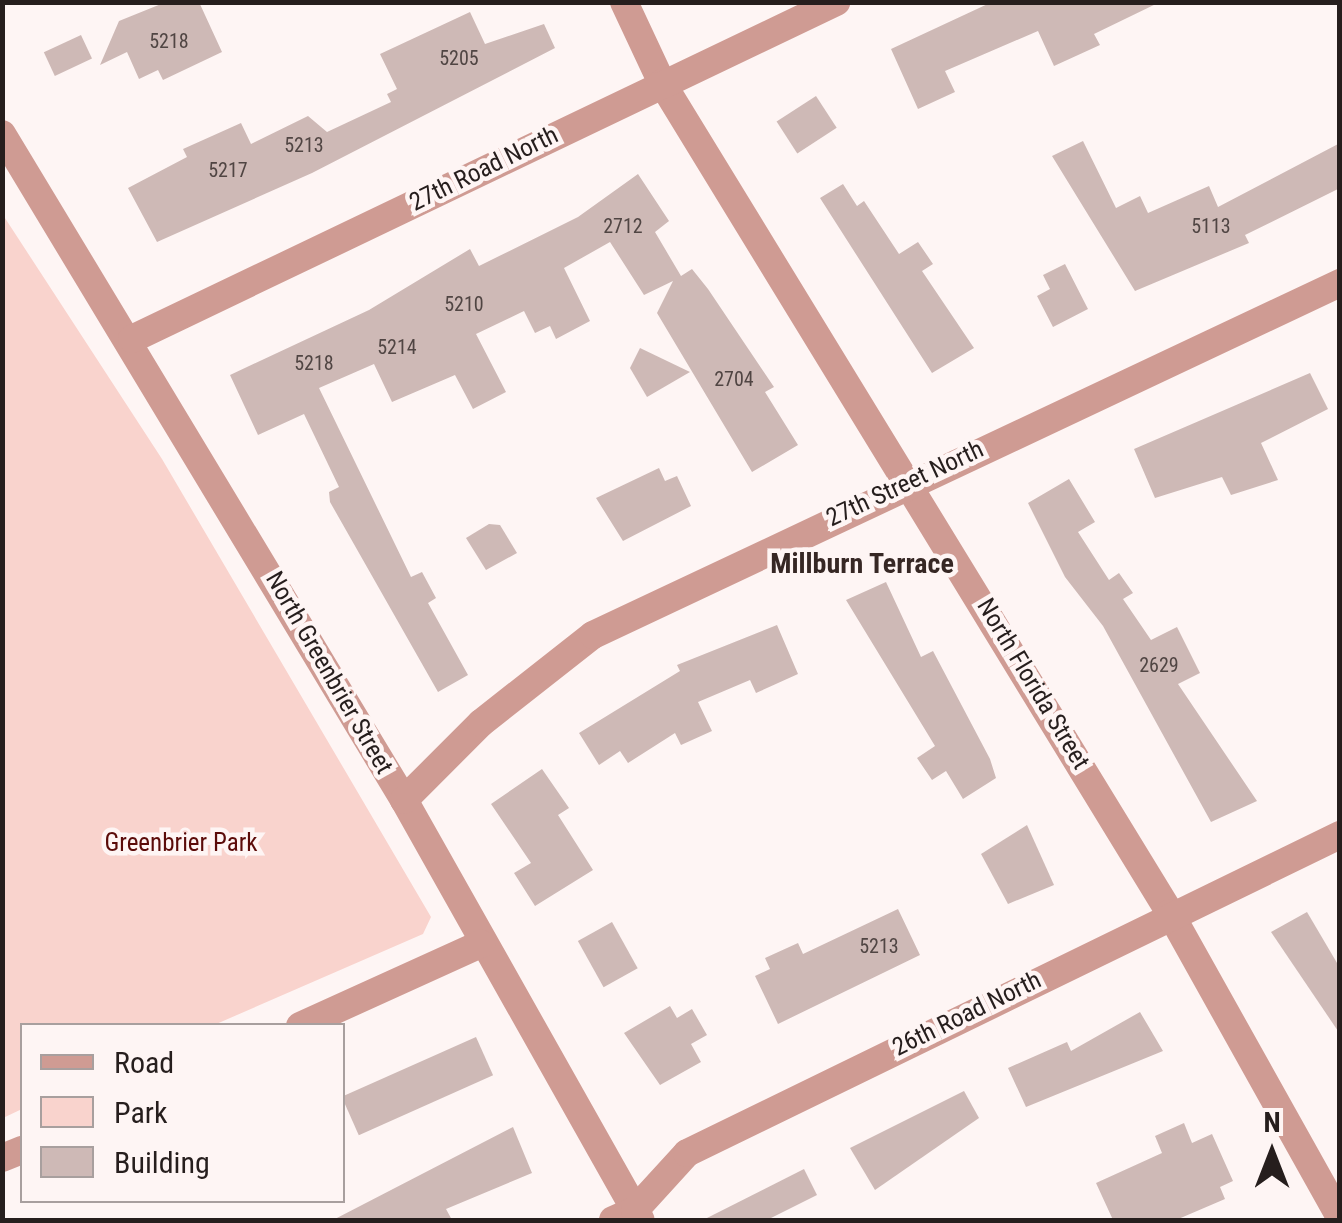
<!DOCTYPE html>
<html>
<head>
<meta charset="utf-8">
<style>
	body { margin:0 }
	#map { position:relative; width:1342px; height:1223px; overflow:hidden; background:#fef5f4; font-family:"Roboto Condensed",sans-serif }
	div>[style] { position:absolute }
	.green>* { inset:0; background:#f9d3cd }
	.building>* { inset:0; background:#ceb9b6; transform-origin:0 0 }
	.minor>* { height:28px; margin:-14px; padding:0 14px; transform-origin:14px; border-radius:14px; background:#cf9b93 }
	span { translate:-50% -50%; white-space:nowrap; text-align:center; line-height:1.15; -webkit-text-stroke:9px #fef5f4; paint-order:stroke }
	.number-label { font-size:20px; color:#504543 }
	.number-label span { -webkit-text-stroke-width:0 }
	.street-label { font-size:25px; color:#261e1d }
	.park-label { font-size:25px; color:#5b0b09 }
	.neighbourhood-label { font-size:28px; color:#362724; font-weight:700 }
	.frame { position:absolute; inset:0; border:5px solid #261e1d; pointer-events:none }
	.legend { position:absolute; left:20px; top:1023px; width:325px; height:180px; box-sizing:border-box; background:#fef5f4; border:2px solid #a89f9e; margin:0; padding:12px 18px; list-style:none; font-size:30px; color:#261e1d }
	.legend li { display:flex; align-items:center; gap:20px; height:50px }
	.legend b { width:50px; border:2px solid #a89f9e }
	.north { position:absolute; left:1222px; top:1103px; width:100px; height:100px; -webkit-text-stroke:8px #fef5f4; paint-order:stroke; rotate:0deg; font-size:28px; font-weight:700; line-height:40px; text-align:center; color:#261e1d }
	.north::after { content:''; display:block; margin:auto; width:35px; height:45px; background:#261e1d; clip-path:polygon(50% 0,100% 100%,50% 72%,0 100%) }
</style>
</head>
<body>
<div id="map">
	<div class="green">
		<div style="clip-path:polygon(3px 215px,162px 459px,431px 917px,423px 934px,214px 1025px,22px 1026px,22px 1109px,3px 1118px)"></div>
	</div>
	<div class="building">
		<div style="clip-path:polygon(166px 2px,199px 2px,222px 52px,163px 80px,158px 70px,139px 79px,127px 52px,100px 65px,119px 21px)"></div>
		<div style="clip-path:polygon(992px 2px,1160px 2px,1094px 34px,1100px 45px,1054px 66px,1038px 31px,945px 71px,955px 92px,918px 109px,891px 49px)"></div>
		<div style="clip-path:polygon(470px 12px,485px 44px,544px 24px,555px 48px,312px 173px,157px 242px,128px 188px,187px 157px,183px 149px,241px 123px,251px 144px,308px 116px,327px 132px,391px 102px,387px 94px,397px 89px,380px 54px)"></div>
		<div style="left:81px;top:35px;width:26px;height:41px;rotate:65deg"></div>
		<div style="left:816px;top:96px;width:38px;height:47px;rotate:57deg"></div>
		<div style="clip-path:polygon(1083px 141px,1116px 208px,1140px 196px,1148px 213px,1209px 186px,1218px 207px,1340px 143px,1340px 188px,1245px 235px,1249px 243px,1135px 291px,1052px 156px)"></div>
		<div style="clip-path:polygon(638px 174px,669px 221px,655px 232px,681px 276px,692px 269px,708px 289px,774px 387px,765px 392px,798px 445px,752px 472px,657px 313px,673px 281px,644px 295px,610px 242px,564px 268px,590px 321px,556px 339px,550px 326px,535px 333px,524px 311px,476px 334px,506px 392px,473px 409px,455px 375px,392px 402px,374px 364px,319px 388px,411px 577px,422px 572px,436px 598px,428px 603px,468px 675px,438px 692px,330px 502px,329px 492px,339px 487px,304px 414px,258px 435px,230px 375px,369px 310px,470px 249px,479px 266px,578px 217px)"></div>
		<div style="clip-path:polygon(843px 184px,857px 206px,864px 201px,899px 254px,918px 242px,933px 264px,922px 271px,974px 348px,932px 373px,820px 198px)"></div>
		<div style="clip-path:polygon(1065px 264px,1088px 309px,1053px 327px,1037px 296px,1050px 289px,1043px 275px)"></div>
		<div style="clip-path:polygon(640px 348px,690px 372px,647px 397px,630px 368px)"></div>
		<div style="clip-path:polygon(1310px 373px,1328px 409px,1261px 443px,1278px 480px,1231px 495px,1222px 477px,1155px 498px,1134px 449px)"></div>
		<div style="clip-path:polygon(659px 468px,665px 481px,677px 476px,691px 506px,623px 541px,596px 498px)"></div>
		<div style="clip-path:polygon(1069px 479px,1095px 522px,1078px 532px,1109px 580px,1119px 573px,1133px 593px,1123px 599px,1151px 640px,1177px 627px,1200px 673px,1178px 684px,1257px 801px,1211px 822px,1103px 626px,1065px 577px,1028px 503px)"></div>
		<div style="clip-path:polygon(489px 524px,500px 525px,517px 553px,486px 570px,466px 538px)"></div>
		<div style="clip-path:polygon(886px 582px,921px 657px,933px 651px,990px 759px,996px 778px,963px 799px,946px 771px,932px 780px,917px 758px,935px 746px,846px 600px)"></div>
		<div style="clip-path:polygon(777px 625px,798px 674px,756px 693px,750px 680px,698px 702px,712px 731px,681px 745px,675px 733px,628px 763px,620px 751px,599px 765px,579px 733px,680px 671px,677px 665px)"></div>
		<div style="clip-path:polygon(542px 769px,569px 808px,558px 815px,593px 870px,535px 906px,514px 873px,531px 863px,491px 804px)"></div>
		<div style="clip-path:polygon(1027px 825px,1054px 885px,1008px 904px,981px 854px)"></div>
		<div style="clip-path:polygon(898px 909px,920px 955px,778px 1024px,755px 976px,770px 969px,765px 958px,798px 943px,803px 954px)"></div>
		<div style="clip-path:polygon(1307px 912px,1340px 968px,1340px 1034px,1271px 932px)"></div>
		<div style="left:612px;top:922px;width:53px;height:39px;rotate:61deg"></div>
		<div style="clip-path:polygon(670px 1006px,677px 1018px,692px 1009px,707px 1035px,691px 1044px,701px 1062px,660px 1085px,624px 1033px)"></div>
		<div style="clip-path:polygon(1140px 1012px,1163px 1051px,1026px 1107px,1008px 1068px,1067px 1042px,1071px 1051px)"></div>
		<div style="left:476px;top:1037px;width:42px;height:147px;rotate:66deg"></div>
		<div style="clip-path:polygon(964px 1091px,979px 1118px,875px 1190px,850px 1148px)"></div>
		<div style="clip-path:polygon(1184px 1123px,1192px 1143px,1212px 1134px,1233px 1181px,1220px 1187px,1225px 1199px,1176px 1220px,1113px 1220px,1096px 1183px,1162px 1153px,1155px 1136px)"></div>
		<div style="clip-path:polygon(513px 1127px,532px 1173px,446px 1209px,452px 1220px,333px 1220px)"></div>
		<div style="clip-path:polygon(804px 1169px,817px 1195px,767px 1220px,703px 1220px)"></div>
	</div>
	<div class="minor">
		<div style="left:624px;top:2px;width:89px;rotate:64.9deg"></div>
		<div style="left:662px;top:83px;width:973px;rotate:58.53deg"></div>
		<div style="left:1170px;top:913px;width:348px;rotate:60.8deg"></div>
		<div style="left:2px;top:134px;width:778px;rotate:58.88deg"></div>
		<div style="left:404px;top:800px;width:482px;rotate:60.6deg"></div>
		<div style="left:132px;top:339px;width:781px;rotate:-25.58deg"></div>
		<div style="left:404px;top:800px;width:109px;rotate:-45deg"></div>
		<div style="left:481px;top:723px;width:142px;rotate:-38.2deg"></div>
		<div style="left:593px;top:635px;width:826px;rotate:-25.23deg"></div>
		<div style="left:300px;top:1026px;width:199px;rotate:-24.4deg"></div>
		<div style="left:2px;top:1158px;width:22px;rotate:-22deg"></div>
		<div style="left:613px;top:1220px;width:24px;rotate:-24deg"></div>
		<div style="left:635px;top:1210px;width:77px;rotate:-47.6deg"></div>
		<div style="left:687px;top:1153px;width:726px;rotate:-25.97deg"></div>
	</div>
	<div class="number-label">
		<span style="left:169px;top:41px">5218</span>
		<span style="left:459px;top:58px">5205</span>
		<span style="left:304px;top:145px">5213</span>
		<span style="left:228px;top:170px">5217</span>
		<span style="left:623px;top:226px">2712</span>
		<span style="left:1211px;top:226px">5113</span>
		<span style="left:464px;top:304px">5210</span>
		<span style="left:397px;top:347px">5214</span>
		<span style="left:314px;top:363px">5218</span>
		<span style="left:734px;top:379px">2704</span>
		<span style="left:1159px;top:665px">2629</span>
		<span style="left:879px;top:946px">5213</span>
	</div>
	<div class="street-label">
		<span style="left:484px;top:169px;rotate:-26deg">27th Road North</span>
		<span style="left:905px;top:484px;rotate:-25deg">27th Street North</span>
		<span style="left:329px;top:673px;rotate:60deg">North Greenbrier Street</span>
		<span style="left:1033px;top:684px;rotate:59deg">North Florida Street</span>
		<span style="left:967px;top:1014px;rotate:-26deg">26th Road North</span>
	</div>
	<div class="park-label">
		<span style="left:181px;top:843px">Greenbrier Park</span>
	</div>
	<div class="neighbourhood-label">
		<span style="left:862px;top:564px">Millburn Terrace</span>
	</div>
	<div class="frame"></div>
	<ul class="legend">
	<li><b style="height:12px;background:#cf9b93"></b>Road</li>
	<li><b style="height:28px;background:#f9d3cd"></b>Park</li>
	<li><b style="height:28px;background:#ceb9b6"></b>Building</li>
	</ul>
	<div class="north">N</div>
</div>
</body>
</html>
